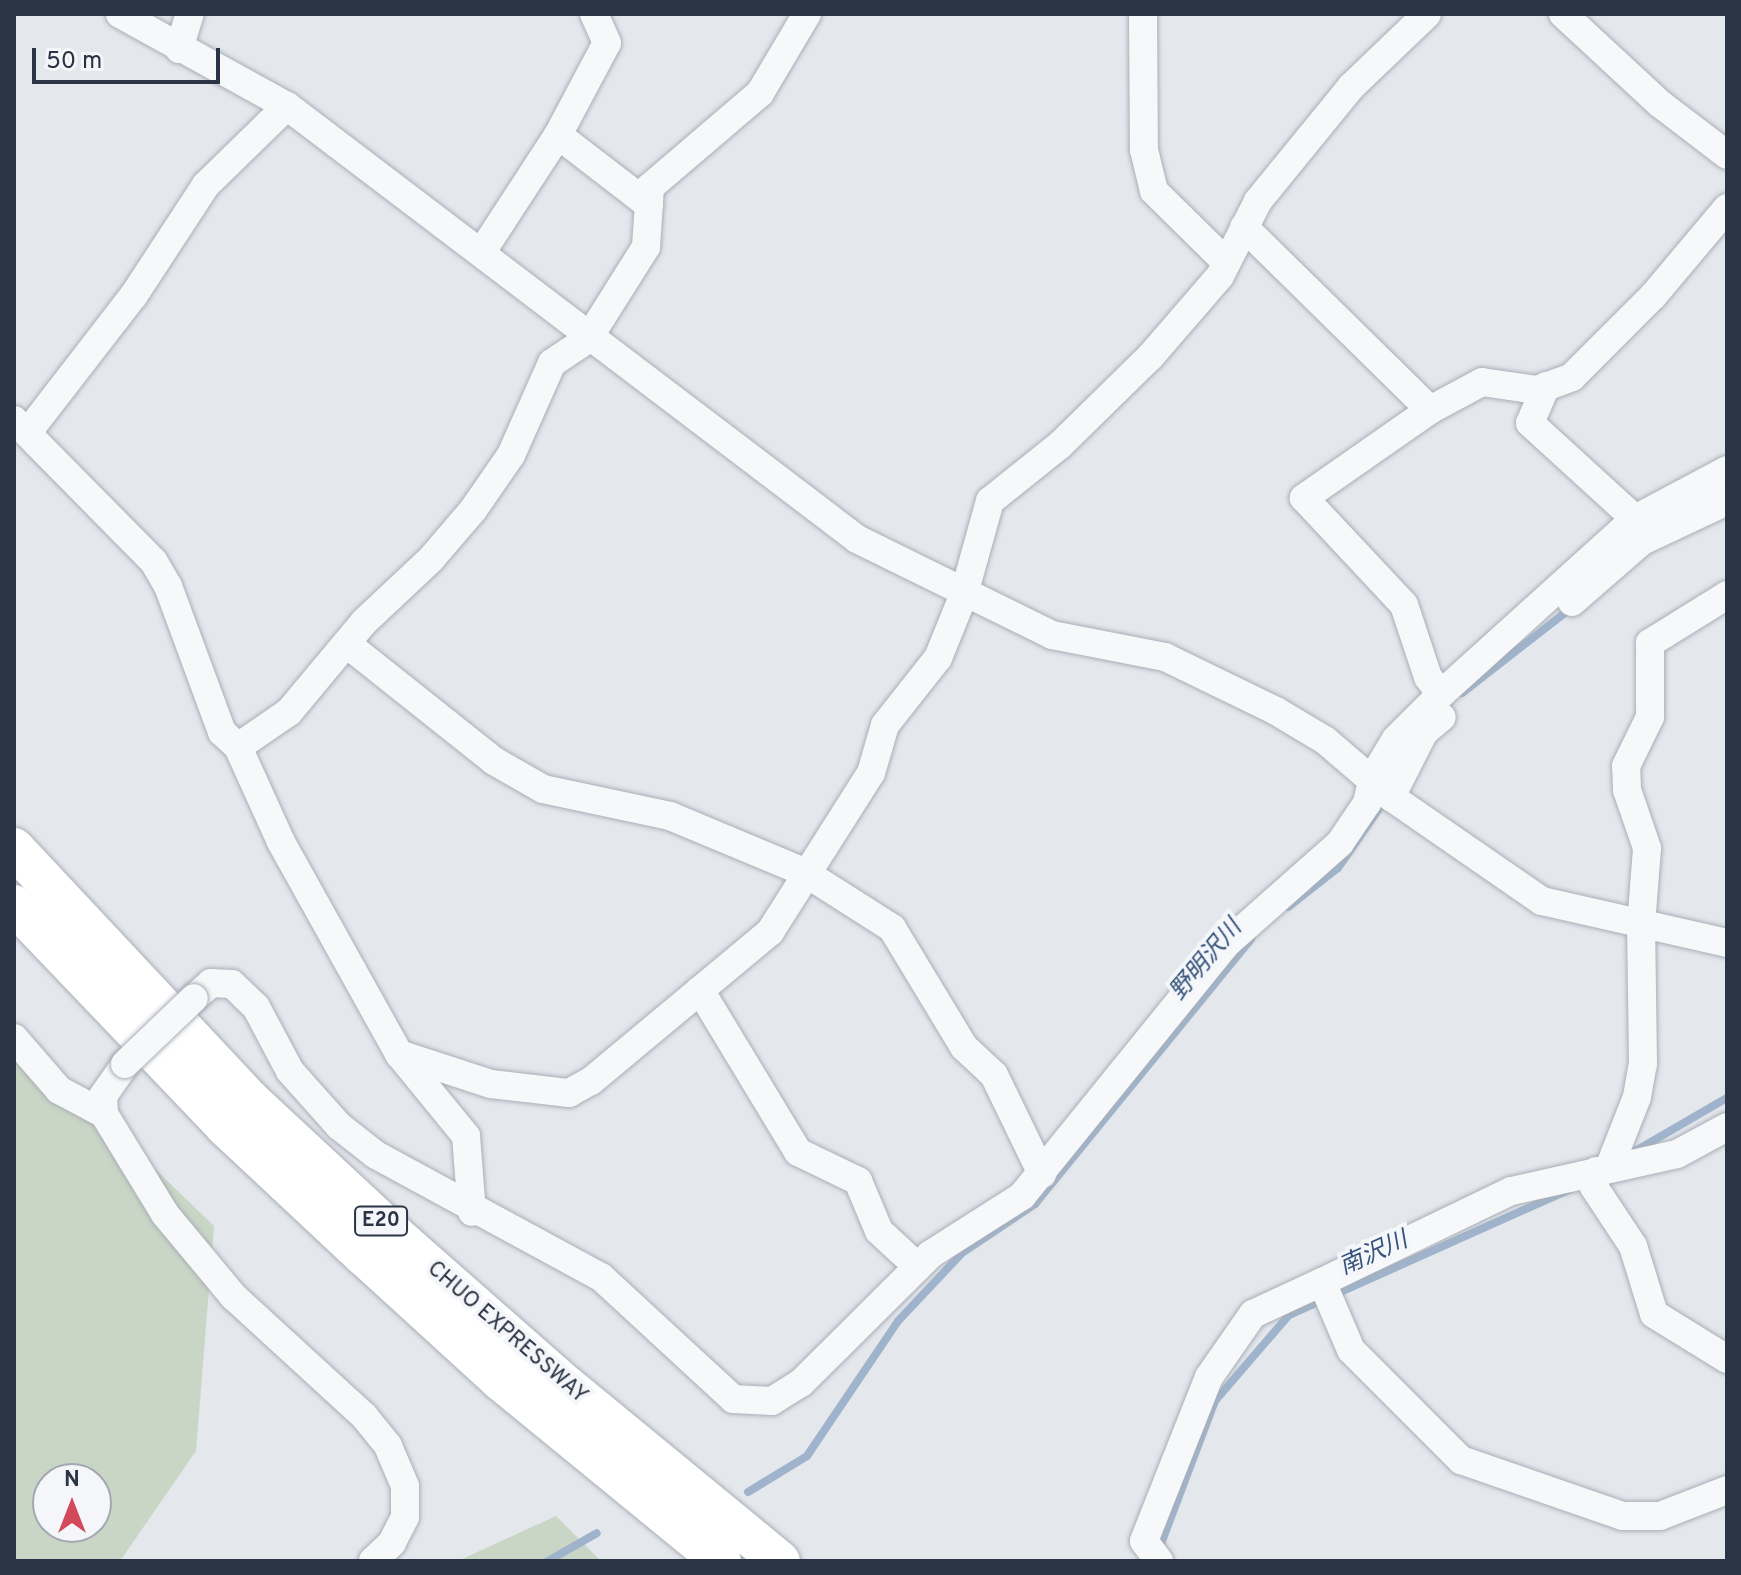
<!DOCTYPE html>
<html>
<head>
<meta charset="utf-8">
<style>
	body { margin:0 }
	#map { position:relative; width:1741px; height:1575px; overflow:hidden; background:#e4e7ec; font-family:Overpass,"Noto Sans JP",sans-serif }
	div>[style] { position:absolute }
	.green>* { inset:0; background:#c9d6c5 }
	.stream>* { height:8px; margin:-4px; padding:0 4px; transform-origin:4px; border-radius:4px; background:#9fb4cc }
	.roads { filter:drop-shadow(0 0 2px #a9aeb7) drop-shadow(0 0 2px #a9aeb7) }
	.minor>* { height:28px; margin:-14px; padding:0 14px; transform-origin:14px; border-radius:14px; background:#f7f8fa }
	.highway>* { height:40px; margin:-20px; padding:0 20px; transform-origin:20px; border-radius:20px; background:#fff }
	.bridges { filter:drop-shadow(0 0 2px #a9aeb7) drop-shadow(0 0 2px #a9aeb7) }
	.minor-bridge>* { height:28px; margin:-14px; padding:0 14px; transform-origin:14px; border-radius:14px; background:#f7f8fa }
	span { translate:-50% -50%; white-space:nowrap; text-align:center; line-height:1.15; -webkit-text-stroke:8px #f4f6f9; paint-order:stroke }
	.shield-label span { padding:2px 6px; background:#f4f6f9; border:2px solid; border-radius:6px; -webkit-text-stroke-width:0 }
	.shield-label { font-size:20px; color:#2b3445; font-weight:700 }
	.street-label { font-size:22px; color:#2b3445 }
	.water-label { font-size:24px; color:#34527a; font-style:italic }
	.frame { position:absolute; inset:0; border:16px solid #2b3445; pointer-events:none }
	.north { position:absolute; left:32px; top:1463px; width:80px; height:80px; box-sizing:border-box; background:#f4f6f9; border:2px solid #a4a8b1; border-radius:50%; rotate:0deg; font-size:22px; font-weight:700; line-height:32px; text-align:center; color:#2b3445 }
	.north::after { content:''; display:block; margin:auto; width:28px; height:36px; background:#d1495b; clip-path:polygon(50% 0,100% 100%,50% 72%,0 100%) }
	.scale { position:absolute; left:32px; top:48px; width:188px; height:36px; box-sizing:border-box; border:4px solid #2b3445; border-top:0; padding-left:10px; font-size:24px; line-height:28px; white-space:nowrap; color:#2b3445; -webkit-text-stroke:6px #f4f6f9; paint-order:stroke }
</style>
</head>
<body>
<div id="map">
	<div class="green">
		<div style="clip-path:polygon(evenodd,14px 1033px,214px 1226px,196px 1451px,120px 1561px,14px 1561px,14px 1033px,48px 1479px,96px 1479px,96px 1527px,48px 1527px,48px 1479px)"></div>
		<div style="clip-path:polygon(556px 1516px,601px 1561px,458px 1561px)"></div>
	</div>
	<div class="stream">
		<div style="left:1462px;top:693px;width:138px;rotate:-37.9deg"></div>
		<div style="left:1288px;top:907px;width:63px;rotate:-38deg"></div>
		<div style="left:1338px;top:868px;width:79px;rotate:-55.3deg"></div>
		<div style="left:1632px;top:1153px;width:110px;rotate:-30.1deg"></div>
		<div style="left:748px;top:1492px;width:69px;rotate:-31.4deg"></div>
		<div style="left:807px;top:1456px;width:163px;rotate:-56deg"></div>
		<div style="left:898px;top:1321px;width:93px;rotate:-46.7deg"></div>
		<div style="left:962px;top:1253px;width:88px;rotate:-33.9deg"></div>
		<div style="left:1035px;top:1204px;width:342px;rotate:-50.8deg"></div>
		<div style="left:1159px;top:1549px;width:158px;rotate:-69.3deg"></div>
		<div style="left:1215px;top:1401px;width:113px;rotate:-49.3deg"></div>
		<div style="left:1289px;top:1315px;width:306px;rotate:-24.1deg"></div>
		<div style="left:548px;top:1561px;width:56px;rotate:-29.7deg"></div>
	</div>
	<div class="roads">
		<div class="minor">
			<div style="left:120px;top:14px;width:191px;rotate:28.9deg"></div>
			<div style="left:287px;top:106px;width:716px;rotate:37.22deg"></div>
			<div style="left:857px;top:539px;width:217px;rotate:26.2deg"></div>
			<div style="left:1052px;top:635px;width:115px;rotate:11deg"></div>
			<div style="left:1165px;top:657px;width:123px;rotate:25.9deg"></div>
			<div style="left:1276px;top:711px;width:58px;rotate:31deg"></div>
			<div style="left:1326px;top:741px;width:86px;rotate:40.7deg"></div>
			<div style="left:1391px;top:797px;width:183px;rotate:34.6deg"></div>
			<div style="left:1542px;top:901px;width:190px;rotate:12.8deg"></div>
			<div style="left:1143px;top:14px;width:136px;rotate:89.6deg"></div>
			<div style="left:1144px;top:150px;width:42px;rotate:76.3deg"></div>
			<div style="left:1154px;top:191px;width:100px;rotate:44.6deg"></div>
			<div style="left:1563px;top:14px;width:131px;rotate:42.8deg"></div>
			<div style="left:1659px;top:103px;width:86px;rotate:37.4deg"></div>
			<div style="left:179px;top:49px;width:37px;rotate:-73deg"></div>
			<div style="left:558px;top:135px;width:115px;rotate:37.6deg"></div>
			<div style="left:1244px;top:227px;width:261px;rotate:44.5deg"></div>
			<div style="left:1430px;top:410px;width:59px;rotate:-28.3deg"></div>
			<div style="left:1482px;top:382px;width:56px;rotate:8.3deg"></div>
			<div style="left:1537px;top:390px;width:37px;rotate:-20deg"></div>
			<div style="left:1572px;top:377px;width:115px;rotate:-45deg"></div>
			<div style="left:1653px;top:296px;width:115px;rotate:-49.9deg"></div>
			<div style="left:483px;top:250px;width:137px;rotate:-56.9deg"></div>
			<div style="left:558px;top:135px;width:104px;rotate:-62deg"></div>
			<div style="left:607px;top:43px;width:32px;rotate:-114deg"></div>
			<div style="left:1546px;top:386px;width:40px;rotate:113.4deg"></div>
			<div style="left:1530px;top:423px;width:142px;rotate:42.4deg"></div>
			<div style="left:1430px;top:410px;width:154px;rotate:145.1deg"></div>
			<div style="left:1304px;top:498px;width:146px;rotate:46.9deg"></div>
			<div style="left:1404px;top:605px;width:76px;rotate:71.6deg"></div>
			<div style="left:1428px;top:677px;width:21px;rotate:53deg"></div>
			<div style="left:14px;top:420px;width:199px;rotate:45.4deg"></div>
			<div style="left:154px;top:562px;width:28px;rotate:60deg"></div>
			<div style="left:168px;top:586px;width:156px;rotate:69.7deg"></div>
			<div style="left:222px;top:732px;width:22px;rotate:43deg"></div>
			<div style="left:238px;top:747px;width:104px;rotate:65.6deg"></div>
			<div style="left:281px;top:842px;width:243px;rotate:60.9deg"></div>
			<div style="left:399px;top:1054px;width:106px;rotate:50.7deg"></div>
			<div style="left:466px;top:1136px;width:76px;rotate:85.5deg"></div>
			<div style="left:28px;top:432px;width:173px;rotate:-52.3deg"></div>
			<div style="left:134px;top:295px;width:131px;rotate:-56.8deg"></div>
			<div style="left:206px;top:185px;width:113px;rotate:-44.3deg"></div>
			<div style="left:1572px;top:602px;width:93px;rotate:-41.1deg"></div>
			<div style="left:1642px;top:541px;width:94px;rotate:-25.2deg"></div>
			<div style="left:347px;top:644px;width:188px;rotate:38.5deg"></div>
			<div style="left:494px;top:761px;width:56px;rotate:29.7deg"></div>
			<div style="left:543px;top:789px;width:130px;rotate:12deg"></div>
			<div style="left:670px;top:816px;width:145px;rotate:22.7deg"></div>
			<div style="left:804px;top:872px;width:104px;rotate:32.5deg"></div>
			<div style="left:892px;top:928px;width:139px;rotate:58.8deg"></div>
			<div style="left:964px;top:1047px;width:41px;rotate:43deg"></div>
			<div style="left:994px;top:1075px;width:110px;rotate:64.1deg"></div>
			<div style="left:238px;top:747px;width:62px;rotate:-34.5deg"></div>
			<div style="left:289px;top:712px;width:117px;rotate:-50.2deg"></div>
			<div style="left:364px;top:622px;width:92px;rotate:-43.2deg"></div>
			<div style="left:431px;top:559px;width:65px;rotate:-49.4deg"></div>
			<div style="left:473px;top:510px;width:67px;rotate:-55.4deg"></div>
			<div style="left:511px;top:455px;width:101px;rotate:-66deg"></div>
			<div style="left:552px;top:363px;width:43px;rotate:-33.7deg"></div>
			<div style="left:588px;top:339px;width:109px;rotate:-57.8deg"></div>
			<div style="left:646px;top:247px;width:60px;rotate:-86.2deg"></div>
			<div style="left:650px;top:187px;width:145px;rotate:-40.5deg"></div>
			<div style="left:760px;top:93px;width:92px;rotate:-59.3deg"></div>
			<div style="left:1391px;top:797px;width:73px;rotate:-63.1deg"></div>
			<div style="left:1424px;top:732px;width:23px;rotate:-40deg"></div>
			<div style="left:700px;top:990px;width:189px;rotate:58.8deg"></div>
			<div style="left:798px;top:1152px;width:67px;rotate:25.8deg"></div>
			<div style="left:858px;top:1181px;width:54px;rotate:67.2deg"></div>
			<div style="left:879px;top:1231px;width:53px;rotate:42.7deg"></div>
			<div style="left:194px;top:998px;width:23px;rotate:-41deg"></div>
			<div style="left:211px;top:983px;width:21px;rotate:3deg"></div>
			<div style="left:232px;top:984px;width:33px;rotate:44deg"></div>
			<div style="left:256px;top:1007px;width:72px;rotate:62deg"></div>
			<div style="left:290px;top:1071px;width:74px;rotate:48.3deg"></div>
			<div style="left:339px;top:1126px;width:47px;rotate:38.1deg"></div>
			<div style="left:376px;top:1155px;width:256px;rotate:28.5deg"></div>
			<div style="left:601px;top:1277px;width:180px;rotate:42.7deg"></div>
			<div style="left:733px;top:1399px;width:39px;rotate:3deg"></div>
			<div style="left:772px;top:1401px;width:34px;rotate:-32deg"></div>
			<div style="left:801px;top:1383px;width:183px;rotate:-44.8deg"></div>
			<div style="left:931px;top:1254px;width:108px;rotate:-32.5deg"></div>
			<div style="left:1022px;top:1196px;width:324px;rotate:-51deg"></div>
			<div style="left:1226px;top:944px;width:152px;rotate:-41.5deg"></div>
			<div style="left:1340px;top:843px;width:48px;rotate:-56deg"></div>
			<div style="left:1367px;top:803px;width:27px;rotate:-77deg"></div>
			<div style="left:1373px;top:777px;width:44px;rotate:-58.8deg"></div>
			<div style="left:1396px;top:739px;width:64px;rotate:-45deg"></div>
			<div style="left:1441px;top:694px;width:261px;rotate:-42.1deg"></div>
			<div style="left:1635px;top:519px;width:104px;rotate:-28deg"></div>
			<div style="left:14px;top:1038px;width:69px;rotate:49.1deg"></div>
			<div style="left:59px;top:1090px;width:51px;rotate:28.1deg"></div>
			<div style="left:104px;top:1114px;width:117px;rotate:58.6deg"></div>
			<div style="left:165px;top:1214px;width:107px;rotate:50.3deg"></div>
			<div style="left:233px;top:1296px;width:178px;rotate:42.5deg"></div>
			<div style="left:364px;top:1416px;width:38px;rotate:51deg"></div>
			<div style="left:388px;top:1446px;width:43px;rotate:67deg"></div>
			<div style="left:405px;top:1486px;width:31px;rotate:90deg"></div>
			<div style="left:405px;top:1517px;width:29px;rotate:117deg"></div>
			<div style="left:392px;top:1543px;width:26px;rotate:137deg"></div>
			<div style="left:399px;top:1054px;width:97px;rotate:18.1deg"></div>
			<div style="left:491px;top:1084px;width:79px;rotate:6.6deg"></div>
			<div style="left:569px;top:1093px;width:25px;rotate:-29deg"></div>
			<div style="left:591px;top:1081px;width:233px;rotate:-39.8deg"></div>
			<div style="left:770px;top:932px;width:188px;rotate:-57.6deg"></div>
			<div style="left:871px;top:773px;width:50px;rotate:-73.7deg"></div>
			<div style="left:885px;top:725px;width:85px;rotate:-51.7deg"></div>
			<div style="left:938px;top:658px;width:69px;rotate:-67.9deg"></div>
			<div style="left:964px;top:594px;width:97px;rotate:-74.4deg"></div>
			<div style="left:990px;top:501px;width:90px;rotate:-38.7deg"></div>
			<div style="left:1060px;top:445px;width:126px;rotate:-44.4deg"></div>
			<div style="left:1150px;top:357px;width:107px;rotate:-49.2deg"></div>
			<div style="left:1220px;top:276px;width:84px;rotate:-63.1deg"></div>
			<div style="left:1258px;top:201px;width:147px;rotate:-50.8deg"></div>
			<div style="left:1351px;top:87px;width:105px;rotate:-43.8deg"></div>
			<div style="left:104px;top:1114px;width:18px;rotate:-93deg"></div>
			<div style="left:103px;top:1096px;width:39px;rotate:-55deg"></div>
			<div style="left:1727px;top:1127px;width:57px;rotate:151.6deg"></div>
			<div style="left:1677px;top:1154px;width:170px;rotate:167.4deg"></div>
			<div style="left:1511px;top:1191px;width:210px;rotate:154.3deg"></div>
			<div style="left:1322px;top:1282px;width:74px;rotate:66.9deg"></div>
			<div style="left:1351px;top:1350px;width:156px;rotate:45deg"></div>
			<div style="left:1461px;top:1460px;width:171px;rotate:19.1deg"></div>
			<div style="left:1623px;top:1516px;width:37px"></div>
			<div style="left:1660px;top:1516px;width:72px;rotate:-21.2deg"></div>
			<div style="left:1609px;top:1168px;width:76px;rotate:-68.5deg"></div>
			<div style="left:1637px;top:1097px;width:34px;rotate:-80deg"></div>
			<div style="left:1643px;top:1064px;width:139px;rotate:-90.8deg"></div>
			<div style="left:1641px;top:925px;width:77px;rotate:-85.5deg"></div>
			<div style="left:1647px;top:848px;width:61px;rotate:-109deg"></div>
			<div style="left:1627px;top:790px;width:24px;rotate:-92deg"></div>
			<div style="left:1626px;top:766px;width:55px;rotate:-63.9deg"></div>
			<div style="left:1650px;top:717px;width:74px;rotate:-90deg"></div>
			<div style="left:1650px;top:643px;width:91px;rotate:-31.9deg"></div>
			<div style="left:1596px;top:1171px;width:16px;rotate:97deg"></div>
			<div style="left:1594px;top:1187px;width:71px;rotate:56.5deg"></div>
			<div style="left:1633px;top:1246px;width:71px;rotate:72.8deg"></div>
			<div style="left:1654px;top:1314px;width:86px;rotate:31.7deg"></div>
			<div style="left:1159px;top:1561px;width:25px;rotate:-127deg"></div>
			<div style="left:1144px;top:1541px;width:176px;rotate:-68.4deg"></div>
			<div style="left:1209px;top:1377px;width:77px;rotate:-55.1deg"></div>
			<div style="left:1253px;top:1314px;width:76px;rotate:-24.9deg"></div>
		</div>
		<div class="highway">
			<div style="left:14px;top:848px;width:347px;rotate:46.9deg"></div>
			<div style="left:251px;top:1101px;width:210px;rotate:42.9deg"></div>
			<div style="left:405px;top:1244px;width:217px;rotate:41.3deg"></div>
			<div style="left:568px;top:1387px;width:274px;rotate:39.4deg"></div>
			<div style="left:14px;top:905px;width:306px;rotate:46.3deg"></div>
			<div style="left:225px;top:1126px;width:189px;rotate:43.1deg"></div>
			<div style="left:363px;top:1255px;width:187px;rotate:42.4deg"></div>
			<div style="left:501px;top:1381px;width:284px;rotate:39.3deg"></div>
		</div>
	</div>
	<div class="bridges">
		<div class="minor-bridge">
			<div style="left:125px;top:1064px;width:95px;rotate:-43.7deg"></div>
		</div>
	</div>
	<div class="shield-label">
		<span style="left:381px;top:1221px">E20</span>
	</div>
	<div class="street-label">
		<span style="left:507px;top:1333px;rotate:41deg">CHUO EXPRESSWAY</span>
	</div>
	<div class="water-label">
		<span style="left:1207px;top:961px;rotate:-50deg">野明沢川</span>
		<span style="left:1374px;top:1255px;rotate:-24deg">南沢川</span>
	</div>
	<div class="frame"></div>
	<div class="north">N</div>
	<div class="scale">50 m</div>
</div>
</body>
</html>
